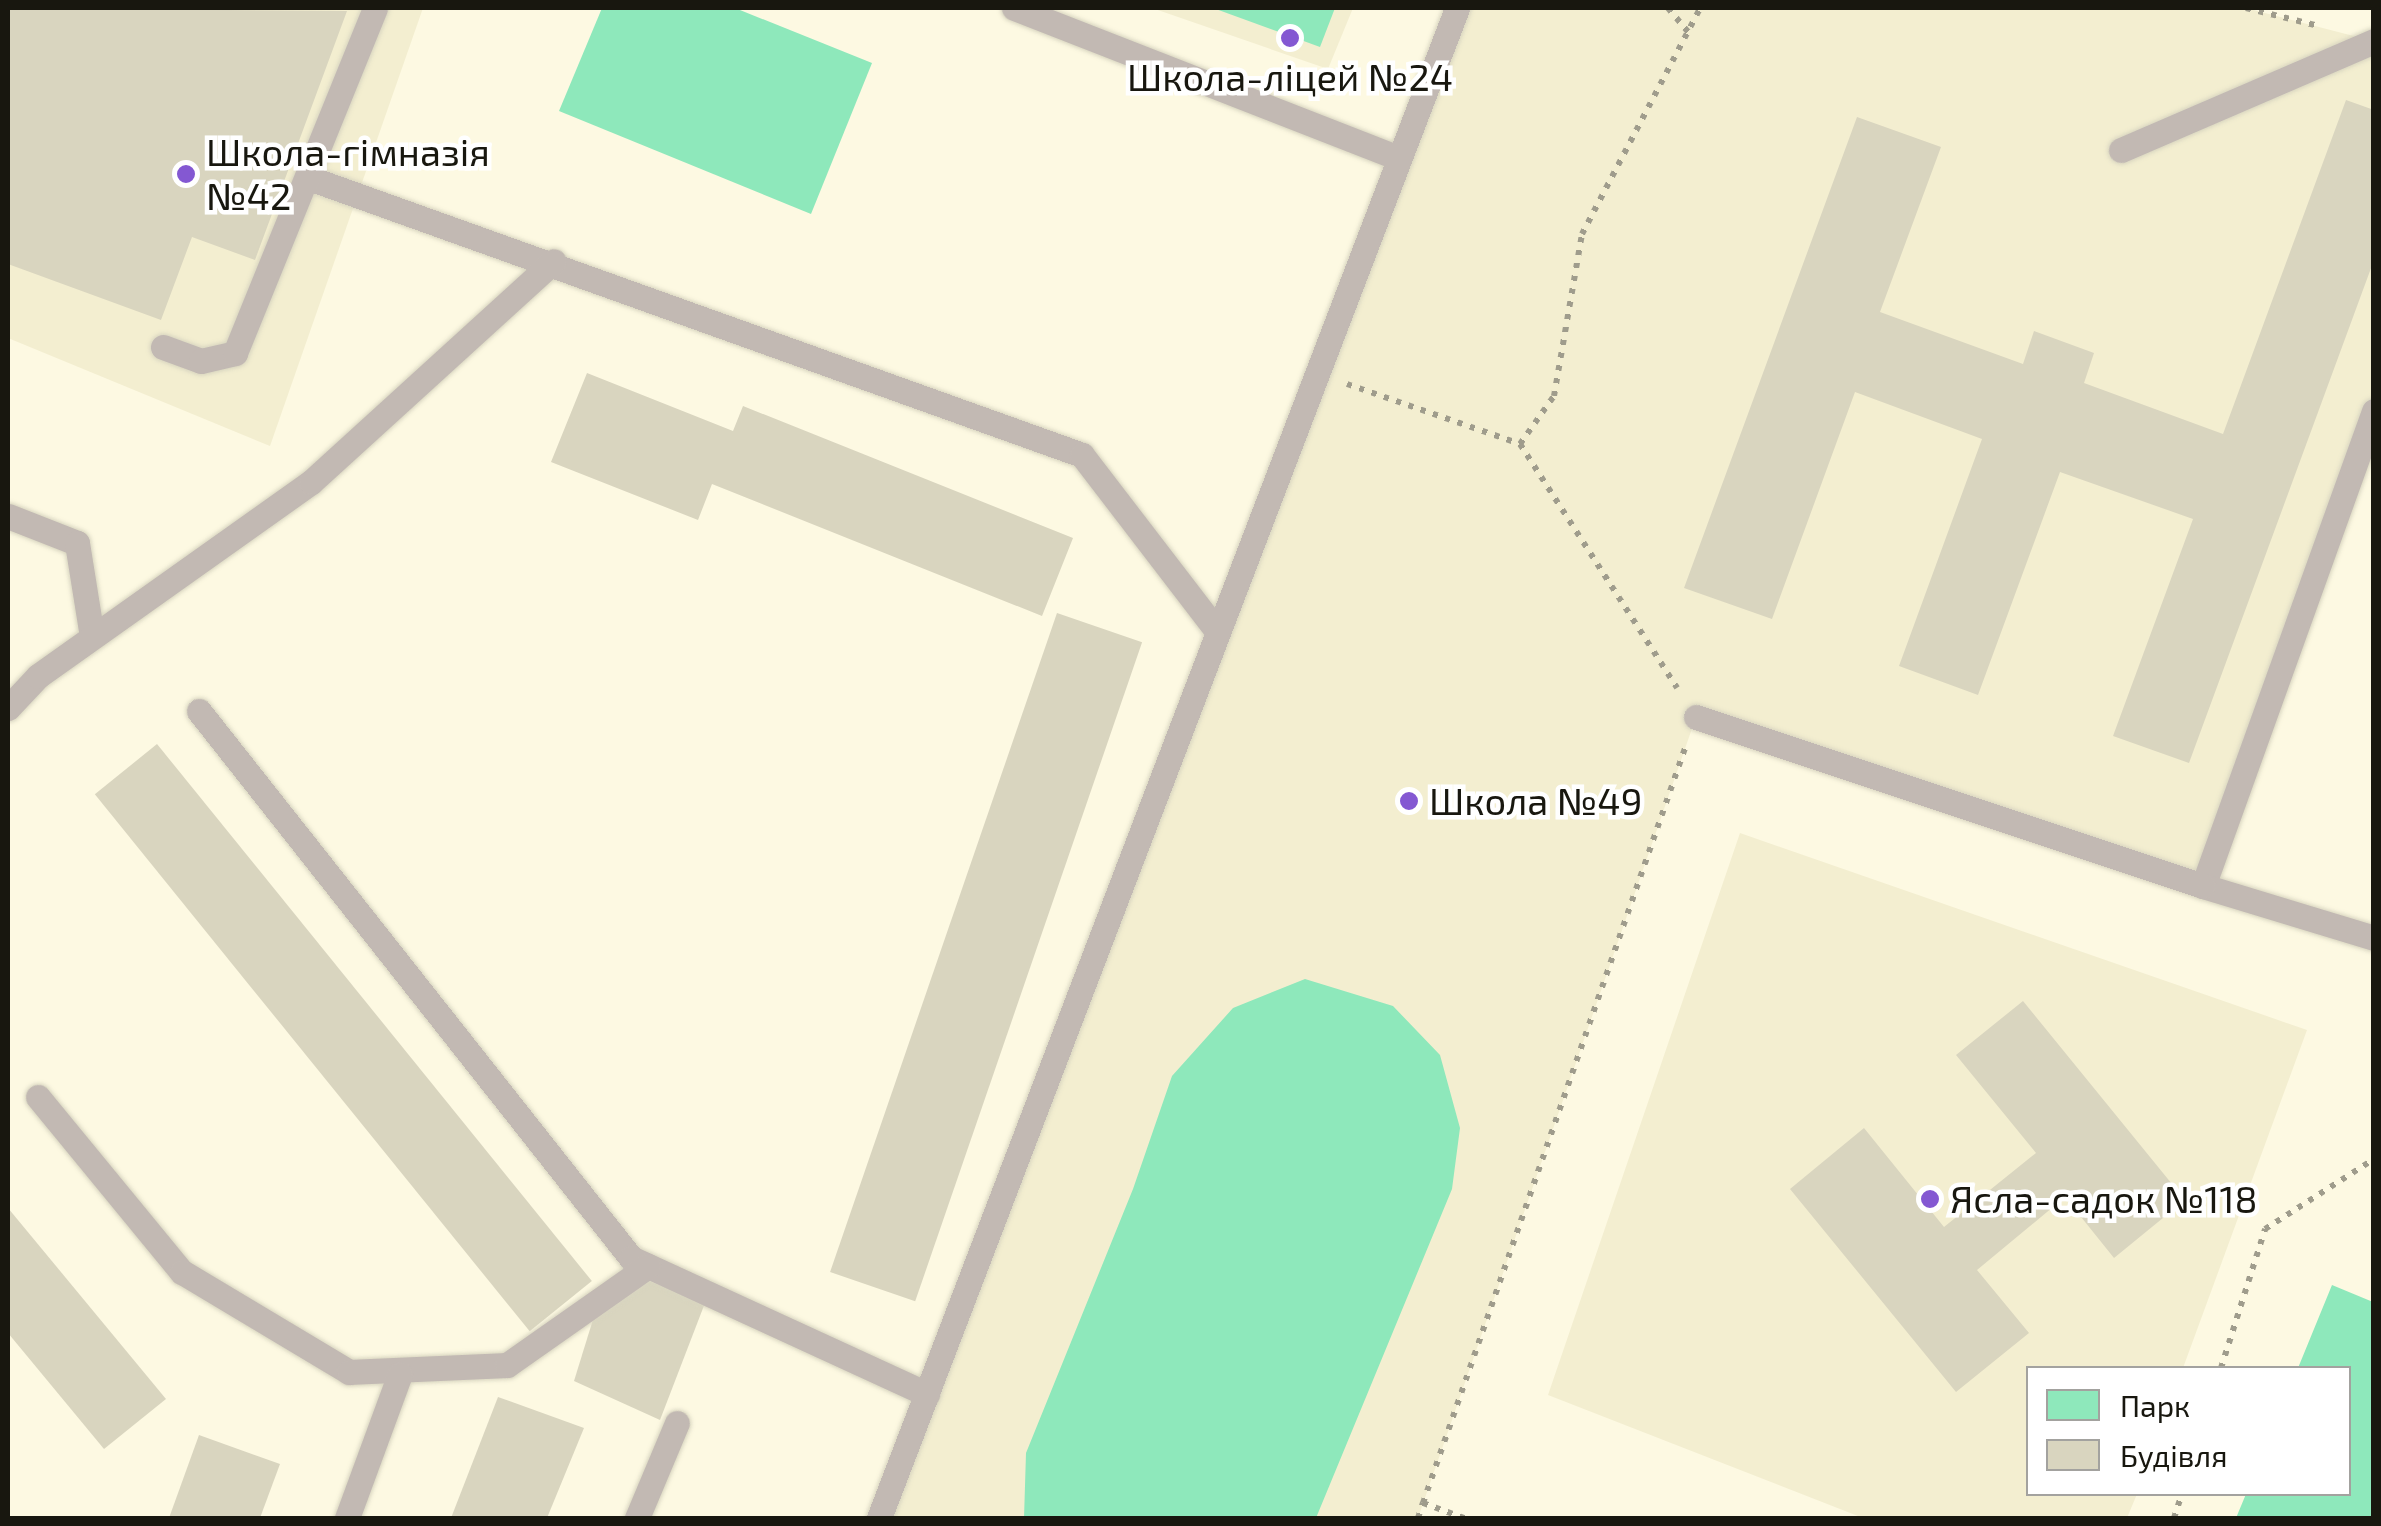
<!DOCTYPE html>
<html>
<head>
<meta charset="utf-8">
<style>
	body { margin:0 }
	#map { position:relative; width:2381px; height:1526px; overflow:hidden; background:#fdf9e2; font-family:"Exo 2",sans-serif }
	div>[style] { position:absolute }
	.built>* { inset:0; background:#f3eed0 }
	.green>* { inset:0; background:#8ee8bb }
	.building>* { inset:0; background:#d9d5bf; transform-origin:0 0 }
	.path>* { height:6px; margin-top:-3px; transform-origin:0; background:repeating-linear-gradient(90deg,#9f9c8c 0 5px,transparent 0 13px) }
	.roads { filter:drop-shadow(0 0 2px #d8d5c0) drop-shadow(0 0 2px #d8d5c0) }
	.service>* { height:25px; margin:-12.5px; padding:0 12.5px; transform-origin:12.5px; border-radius:12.5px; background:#c2b9b3 }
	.dots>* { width:28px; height:28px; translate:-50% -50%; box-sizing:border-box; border:5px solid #fff; border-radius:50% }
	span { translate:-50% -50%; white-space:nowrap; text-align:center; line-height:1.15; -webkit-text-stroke:9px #fff; paint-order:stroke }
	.poi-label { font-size:38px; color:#18170f }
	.left { translate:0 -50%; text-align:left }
	.frame { position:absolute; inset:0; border:10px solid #18170f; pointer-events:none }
	.legend { position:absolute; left:2026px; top:1366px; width:325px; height:130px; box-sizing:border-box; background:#fff; border:2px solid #a3a29f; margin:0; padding:12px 18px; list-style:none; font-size:30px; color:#18170f }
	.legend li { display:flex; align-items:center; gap:20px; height:50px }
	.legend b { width:50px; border:2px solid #a3a29f }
</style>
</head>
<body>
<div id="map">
	<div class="built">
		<div style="clip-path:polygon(8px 8px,423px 8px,270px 446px,8px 338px)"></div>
		<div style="clip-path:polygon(1152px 8px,1353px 8px,1328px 69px)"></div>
		<div style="clip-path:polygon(1457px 8px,2246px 8px,2373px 41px,2373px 411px,2203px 886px,1696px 717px,1418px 1518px,879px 1518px)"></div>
		<div style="clip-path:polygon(1740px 833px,2307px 1030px,2183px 1368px,2028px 1368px,2028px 1494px,2137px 1494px,2127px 1518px,1863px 1518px,1548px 1395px)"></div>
	</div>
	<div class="green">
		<div style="clip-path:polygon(602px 8px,735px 8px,872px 63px,811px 214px,559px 111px)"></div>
		<div style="clip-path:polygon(1213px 8px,1335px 8px,1320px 47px)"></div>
		<div style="clip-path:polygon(1305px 979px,1393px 1006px,1440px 1055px,1460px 1128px,1452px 1189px,1316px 1518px,1024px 1518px,1026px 1453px,1133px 1189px,1172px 1076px,1233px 1008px)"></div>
		<div style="clip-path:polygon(2332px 1285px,2373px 1302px,2373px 1518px,2236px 1518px,2246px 1494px,2348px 1494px,2348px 1368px,2298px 1368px)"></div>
	</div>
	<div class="building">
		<div style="clip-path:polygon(8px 8px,347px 11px,255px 260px,192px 237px,161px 320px,8px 264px)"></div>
		<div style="clip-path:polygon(2346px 100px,2374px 110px,2374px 260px,2189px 763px,2113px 736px,2193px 519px,2060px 472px,1978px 695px,1899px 666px,1982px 439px,1855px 392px,1772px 619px,1684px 588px,1857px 117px,1941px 147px,1880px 312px,2023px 364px,2034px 331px,2094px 353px,2084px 383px,2223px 434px)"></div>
		<div style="clip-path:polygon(587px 373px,733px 431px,743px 406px,1073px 538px,1042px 616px,712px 484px,698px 520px,551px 462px)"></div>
		<div style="left:1057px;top:613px;width:90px;height:697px;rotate:19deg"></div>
		<div style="left:157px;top:744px;width:691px;height:80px;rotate:51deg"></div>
		<div style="clip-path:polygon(2023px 1001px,2185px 1200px,2114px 1258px,2065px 1197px,1977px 1270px,2029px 1333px,1956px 1392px,1790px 1189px,1864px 1128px,1944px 1227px,2036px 1153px,1956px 1055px)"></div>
		<div style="clip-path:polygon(8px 1208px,166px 1399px,104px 1449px,8px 1333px)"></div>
		<div style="clip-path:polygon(639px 1277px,705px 1303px,660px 1420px,574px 1381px,595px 1313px)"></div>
		<div style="clip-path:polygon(498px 1397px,584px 1428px,547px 1518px,451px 1518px)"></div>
		<div style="clip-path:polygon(199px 1435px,280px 1464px,260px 1518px,169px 1518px)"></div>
	</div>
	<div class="path">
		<div style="left:1668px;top:8px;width:33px;rotate:50deg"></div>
		<div style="left:2246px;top:8px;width:75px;rotate:13.9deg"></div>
		<div style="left:1347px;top:384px;width:183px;rotate:19.1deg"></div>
		<div style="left:1520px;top:444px;width:290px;rotate:57.2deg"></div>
		<div style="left:1520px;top:444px;width:59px;rotate:-54.7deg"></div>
		<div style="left:1554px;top:396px;width:164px;rotate:-80.2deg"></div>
		<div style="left:1582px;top:234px;width:255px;rotate:-62.4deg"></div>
		<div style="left:2221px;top:1368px;width:146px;rotate:-72.4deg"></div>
		<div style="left:2265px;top:1229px;width:130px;rotate:-32.7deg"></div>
		<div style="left:1423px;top:1503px;width:799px;rotate:-70.86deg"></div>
		<div style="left:1418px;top:1518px;width:16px;rotate:-72deg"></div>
		<div style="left:1423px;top:1503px;width:44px;rotate:20.1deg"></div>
		<div style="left:2174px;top:1518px;width:25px;rotate:-72deg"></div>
	</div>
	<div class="roads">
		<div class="service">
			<div style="left:1014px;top:8px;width:413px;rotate:21.3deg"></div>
			<div style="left:2121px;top:150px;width:275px;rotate:-23.3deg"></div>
			<div style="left:309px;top:178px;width:821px;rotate:19.71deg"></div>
			<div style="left:1082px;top:455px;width:222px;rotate:52.5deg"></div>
			<div style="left:163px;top:347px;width:40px;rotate:20.2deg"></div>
			<div style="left:201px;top:361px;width:35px;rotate:-13deg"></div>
			<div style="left:235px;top:353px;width:372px;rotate:-67.9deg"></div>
			<div style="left:2374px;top:411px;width:505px;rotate:109.8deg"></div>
			<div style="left:2203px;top:886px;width:179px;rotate:16.9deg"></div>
			<div style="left:8px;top:516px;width:74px;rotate:21.4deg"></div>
			<div style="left:77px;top:543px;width:95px;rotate:80.9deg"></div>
			<div style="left:8px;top:708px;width:44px;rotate:-46.8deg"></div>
			<div style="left:38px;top:676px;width:335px;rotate:-35.4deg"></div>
			<div style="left:311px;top:482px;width:328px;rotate:-42.3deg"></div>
			<div style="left:199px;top:711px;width:697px;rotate:51.7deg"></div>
			<div style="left:631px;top:1258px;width:326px;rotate:24.7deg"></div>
			<div style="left:1696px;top:717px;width:534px;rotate:18.43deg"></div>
			<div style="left:38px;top:1097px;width:227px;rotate:50.6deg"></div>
			<div style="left:182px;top:1272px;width:195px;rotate:30.9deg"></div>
			<div style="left:349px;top:1372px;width:158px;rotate:-2.5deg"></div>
			<div style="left:507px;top:1365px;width:172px;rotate:-35.1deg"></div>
			<div style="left:347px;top:1518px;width:153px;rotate:-69.8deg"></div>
			<div style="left:637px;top:1518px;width:103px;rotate:-67.2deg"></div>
			<div style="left:879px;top:1518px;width:1617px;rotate:-69.05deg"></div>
		</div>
	</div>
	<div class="dots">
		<div style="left:1290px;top:38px;background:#8458d2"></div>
		<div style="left:186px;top:174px;background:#8458d2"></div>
		<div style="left:1409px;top:801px;background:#8458d2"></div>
		<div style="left:1930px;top:1199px;background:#8458d2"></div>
	</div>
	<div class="poi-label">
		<span style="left:1290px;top:77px">Школа-ліцей №24</span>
		<span class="left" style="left:206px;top:174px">Школа-гімназія<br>№42</span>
		<span class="left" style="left:1429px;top:801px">Школа №49</span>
		<span class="left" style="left:1950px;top:1199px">Ясла-садок №118</span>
	</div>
	<div class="frame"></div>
	<ul class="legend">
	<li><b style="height:28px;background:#8ee8bb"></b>Парк</li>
	<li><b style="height:28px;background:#d9d5bf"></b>Будівля</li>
	</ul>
</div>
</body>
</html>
